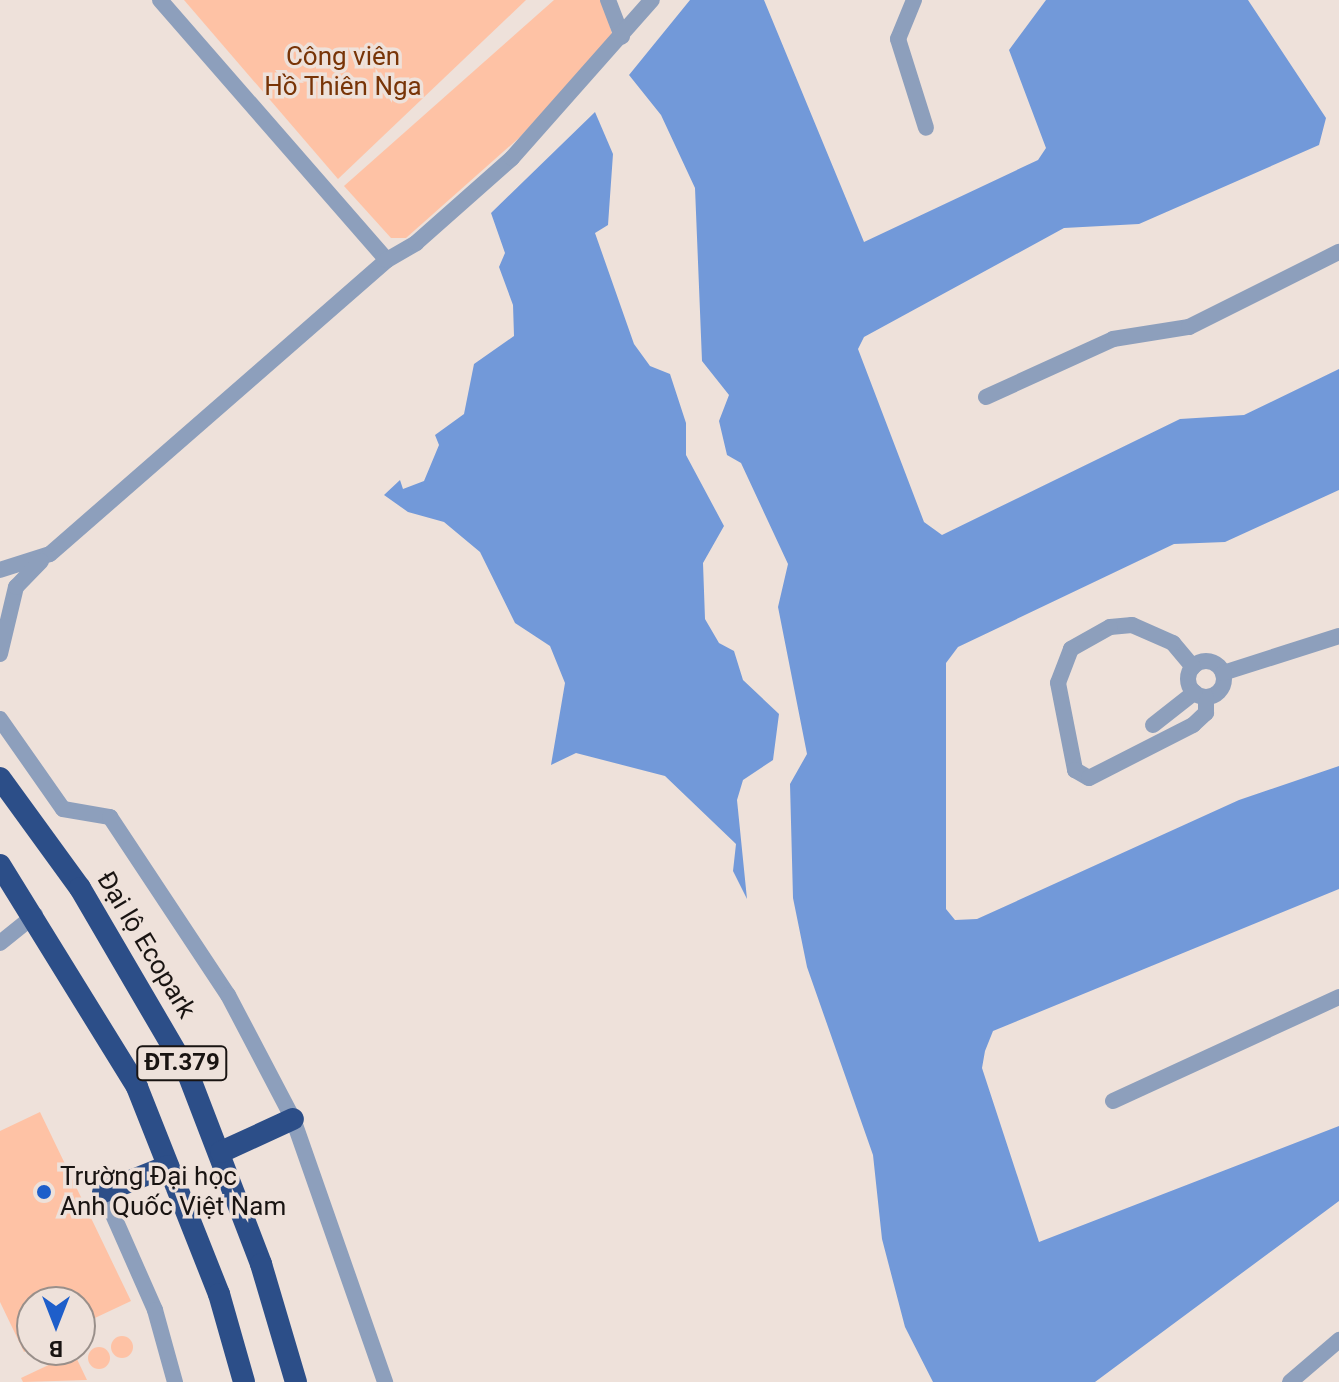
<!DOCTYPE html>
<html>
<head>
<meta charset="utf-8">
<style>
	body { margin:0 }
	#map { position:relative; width:1339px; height:1382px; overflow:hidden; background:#eee1da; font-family:Roboto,sans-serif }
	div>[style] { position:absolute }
	.green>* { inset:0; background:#fec2a5 }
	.round { border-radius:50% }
	.water>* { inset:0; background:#7299d9 }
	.minor>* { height:16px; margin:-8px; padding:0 8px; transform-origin:8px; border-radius:8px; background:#8d9fbc }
	.minor>.ring { margin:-8px; padding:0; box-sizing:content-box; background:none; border:16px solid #8d9fbc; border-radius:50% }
	.highway>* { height:22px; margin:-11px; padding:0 11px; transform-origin:11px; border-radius:11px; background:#2c4e88 }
	.dots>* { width:22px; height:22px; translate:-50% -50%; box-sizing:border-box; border:4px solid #eee1da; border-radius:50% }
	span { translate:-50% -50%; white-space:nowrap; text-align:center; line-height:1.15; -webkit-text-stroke:7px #eee1da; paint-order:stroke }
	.shield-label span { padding:2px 6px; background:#eee1da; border:2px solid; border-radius:6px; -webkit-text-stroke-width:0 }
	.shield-label { font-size:24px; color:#191412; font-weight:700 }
	.park-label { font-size:26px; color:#783407 }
	.street-label { font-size:26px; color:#191412 }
	.poi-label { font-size:26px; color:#191412 }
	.left { translate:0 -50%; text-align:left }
	.north { position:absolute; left:16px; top:1286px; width:80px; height:80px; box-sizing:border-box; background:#eee1da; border:2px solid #998f8a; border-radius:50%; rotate:180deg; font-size:22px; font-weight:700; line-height:32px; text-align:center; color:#191412 }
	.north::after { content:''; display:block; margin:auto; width:28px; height:36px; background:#1e5eca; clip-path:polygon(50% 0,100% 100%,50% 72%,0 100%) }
</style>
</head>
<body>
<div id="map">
	<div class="green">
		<div style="clip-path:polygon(184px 0,526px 0,338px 179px)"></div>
		<div style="clip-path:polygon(554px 0,602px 0,613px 37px,520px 137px,406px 238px,391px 238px,344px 186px)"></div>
		<div style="clip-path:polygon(40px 1112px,131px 1301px,80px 1325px,80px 1302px,32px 1302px,32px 1348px,24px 1352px,0 1302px,0 1131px)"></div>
		<div class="round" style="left:111px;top:1336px;width:22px;height:22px"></div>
		<div class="round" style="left:88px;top:1347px;width:22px;height:22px"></div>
		<div style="clip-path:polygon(74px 1353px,87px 1380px,23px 1382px,21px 1378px)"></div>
	</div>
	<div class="water">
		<div style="clip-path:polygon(690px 0,764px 0,864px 242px,1038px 160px,1046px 148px,1009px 50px,1046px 0,1248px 0,1326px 118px,1319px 145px,1139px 224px,1064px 228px,864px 337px,858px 349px,924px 522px,942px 535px,1180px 419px,1244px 415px,1339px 369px,1339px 490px,1225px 542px,1174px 544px,958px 647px,946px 663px,946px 909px,955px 920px,977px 919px,1239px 800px,1339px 766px,1339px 889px,993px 1031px,985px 1051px,982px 1068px,1039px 1242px,1339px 1126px,1339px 1201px,1095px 1382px,933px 1382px,905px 1327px,882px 1239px,873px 1155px,807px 967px,793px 898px,790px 784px,807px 754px,778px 607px,788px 564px,741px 463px,727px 455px,719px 421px,729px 395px,702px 361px,695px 188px,661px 115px,629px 75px)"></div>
		<div style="clip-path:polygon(595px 112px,613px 154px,608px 225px,595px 233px,634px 344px,650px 366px,670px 374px,686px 423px,686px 455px,724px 526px,703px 563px,705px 619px,719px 643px,734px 651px,743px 680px,779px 714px,773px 760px,743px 780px,737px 800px,747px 899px,733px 871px,736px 844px,665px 776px,576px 753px,551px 765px,565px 683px,550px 646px,515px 623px,480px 552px,444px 522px,408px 512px,384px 495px,400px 480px,403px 489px,424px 481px,439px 445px,435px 435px,464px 414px,474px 364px,514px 336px,513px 305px,499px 267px,505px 253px,491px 213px)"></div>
	</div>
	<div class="minor">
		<div style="left:160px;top:0;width:345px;rotate:48.9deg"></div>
		<div style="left:608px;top:0;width:39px;rotate:69deg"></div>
		<div style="left:914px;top:0;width:42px;rotate:112.3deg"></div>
		<div style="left:898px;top:39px;width:93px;rotate:72.5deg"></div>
		<div style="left:986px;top:397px;width:140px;rotate:-24.5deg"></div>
		<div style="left:1113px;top:339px;width:77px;rotate:-9deg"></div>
		<div style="left:1189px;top:327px;width:168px;rotate:-26.6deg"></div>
		<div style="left:0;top:570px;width:52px;rotate:-17.7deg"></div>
		<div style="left:50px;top:554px;width:447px;rotate:-41.1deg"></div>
		<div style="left:387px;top:260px;width:34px;rotate:-30deg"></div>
		<div style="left:416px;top:243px;width:128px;rotate:-41.5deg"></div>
		<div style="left:512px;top:158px;width:211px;rotate:-48.5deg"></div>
		<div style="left:0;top:654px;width:69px;rotate:-76.6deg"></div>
		<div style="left:16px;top:587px;width:36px;rotate:-46deg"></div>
		<div class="ring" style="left:1188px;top:661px;width:20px;height:20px"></div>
		<div style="left:1193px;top:667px;width:31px;rotate:-130deg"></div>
		<div style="left:1173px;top:643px;width:45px;rotate:-156.3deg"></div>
		<div style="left:1132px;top:625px;width:22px;rotate:175deg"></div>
		<div style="left:1110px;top:627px;width:45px;rotate:150.6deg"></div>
		<div style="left:1071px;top:649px;width:36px;rotate:111deg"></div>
		<div style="left:1058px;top:683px;width:89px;rotate:78.9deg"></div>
		<div style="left:1075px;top:770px;width:16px;rotate:30deg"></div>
		<div style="left:1089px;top:778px;width:117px;rotate:-27deg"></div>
		<div style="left:1193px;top:725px;width:18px;rotate:-43deg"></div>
		<div style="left:1206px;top:713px;width:16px;rotate:-90deg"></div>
		<div style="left:1223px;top:673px;width:122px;rotate:-17.7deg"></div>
		<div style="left:0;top:719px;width:110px;rotate:55deg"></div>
		<div style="left:63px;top:809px;width:48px;rotate:9.7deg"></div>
		<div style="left:110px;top:817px;width:214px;rotate:56.5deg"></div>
		<div style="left:228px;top:995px;width:140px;rotate:62.3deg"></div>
		<div style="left:293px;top:1119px;width:279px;rotate:70.7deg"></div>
		<div style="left:1153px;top:725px;width:53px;rotate:-38.2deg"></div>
		<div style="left:0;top:943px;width:45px;rotate:-38.7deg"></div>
		<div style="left:1113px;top:1101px;width:249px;rotate:-24.7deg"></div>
		<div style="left:103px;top:1192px;width:129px;rotate:66.2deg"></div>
		<div style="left:155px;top:1310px;width:75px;rotate:74.5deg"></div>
		<div style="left:1290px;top:1382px;width:65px;rotate:-40.6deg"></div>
	</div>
	<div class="highway">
		<div style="left:0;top:778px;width:136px;rotate:54deg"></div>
		<div style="left:80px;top:888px;width:212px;rotate:59.7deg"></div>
		<div style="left:187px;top:1071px;width:207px;rotate:69deg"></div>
		<div style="left:261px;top:1264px;width:123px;rotate:73.5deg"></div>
		<div style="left:0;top:865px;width:261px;rotate:58.3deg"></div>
		<div style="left:137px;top:1087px;width:223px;rotate:68.4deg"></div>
		<div style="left:219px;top:1294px;width:91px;rotate:74.1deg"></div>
		<div style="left:221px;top:1152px;width:79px;rotate:-24.6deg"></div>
		<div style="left:103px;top:1192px;width:70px;rotate:-21.8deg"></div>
	</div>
	<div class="dots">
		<div style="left:44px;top:1192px;background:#1e5eca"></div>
	</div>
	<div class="shield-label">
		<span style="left:182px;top:1063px">ĐT.379</span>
	</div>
	<div class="park-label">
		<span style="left:343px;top:72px">Công viên<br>Hồ Thiên Nga</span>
	</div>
	<div class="street-label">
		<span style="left:146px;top:945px;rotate:59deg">Đại lộ Ecopark</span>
	</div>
	<div class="poi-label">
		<span class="left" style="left:60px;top:1192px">Trường Đại học<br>Anh Quốc Việt Nam</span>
	</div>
	<div class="north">B</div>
</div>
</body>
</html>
